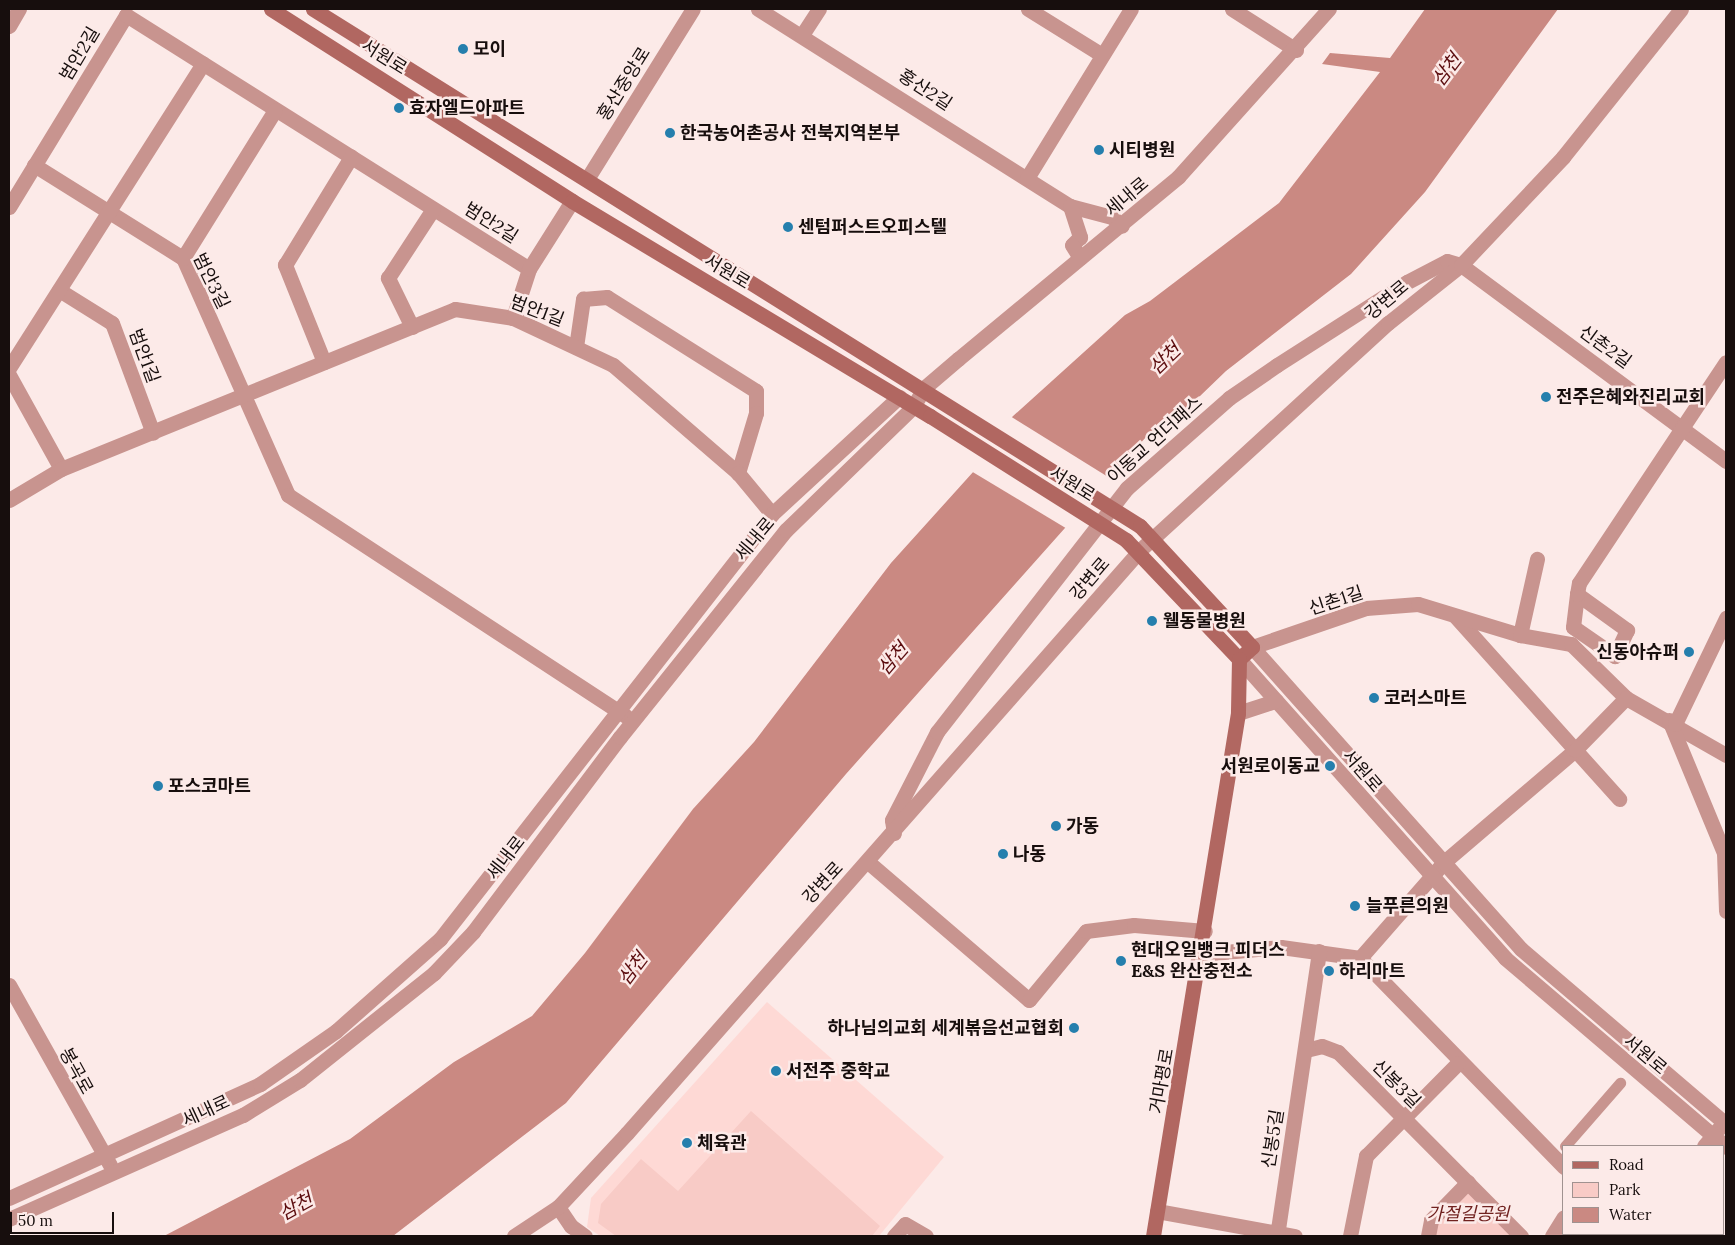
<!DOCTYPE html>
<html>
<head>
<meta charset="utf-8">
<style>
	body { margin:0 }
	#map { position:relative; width:1735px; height:1245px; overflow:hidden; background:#fceae8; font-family:Lora,"Noto Sans KR",serif }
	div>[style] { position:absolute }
	.built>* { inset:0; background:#fed9d5 }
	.green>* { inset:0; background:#f8cbc6 }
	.water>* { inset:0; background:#ca8982 }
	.pier>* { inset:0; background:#fceae8 }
	.pedestrian>* { height:11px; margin:-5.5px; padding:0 5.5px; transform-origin:5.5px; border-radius:5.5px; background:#c8948f }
	.minor>* { height:15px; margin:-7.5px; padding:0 7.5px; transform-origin:7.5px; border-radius:7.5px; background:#c8948f }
	.tertiary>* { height:15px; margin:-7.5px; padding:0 7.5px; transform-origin:7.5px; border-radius:7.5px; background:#c8948f }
	.secondary>* { height:15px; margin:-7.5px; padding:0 7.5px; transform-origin:7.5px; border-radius:7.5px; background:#b16761 }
	.dots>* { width:14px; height:14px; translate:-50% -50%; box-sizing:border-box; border:2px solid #fceae8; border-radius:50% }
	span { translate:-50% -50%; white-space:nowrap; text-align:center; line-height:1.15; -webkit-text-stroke:5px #fceae8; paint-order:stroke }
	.poi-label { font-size:18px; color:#170e0d; font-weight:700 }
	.left { translate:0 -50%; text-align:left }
	.right { translate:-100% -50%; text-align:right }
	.street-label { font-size:18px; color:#170e0d }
	.park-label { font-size:18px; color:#70211f; font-style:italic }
	.water-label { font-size:19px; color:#5c0d0f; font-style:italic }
	.frame { position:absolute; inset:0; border:10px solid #170e0d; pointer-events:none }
	.legend { position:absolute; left:1562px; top:1145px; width:162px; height:90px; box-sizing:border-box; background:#fceae8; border:1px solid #a09290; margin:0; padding:6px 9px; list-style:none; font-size:15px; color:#170e0d }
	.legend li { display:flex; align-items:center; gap:10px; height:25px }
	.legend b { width:25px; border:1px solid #a09290 }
	.scale { position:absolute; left:10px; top:1212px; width:104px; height:22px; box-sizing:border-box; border:2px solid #170e0d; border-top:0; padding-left:6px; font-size:15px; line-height:18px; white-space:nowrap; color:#170e0d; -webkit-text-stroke:4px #fceae8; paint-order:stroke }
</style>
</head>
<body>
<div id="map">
	<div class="built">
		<div style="clip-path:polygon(767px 1002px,944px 1157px,879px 1236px,600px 1236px,587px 1227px,591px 1198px)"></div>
	</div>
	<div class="green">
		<div style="clip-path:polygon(751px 1111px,880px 1226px,872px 1236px,616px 1236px,598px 1223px,601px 1204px,641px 1159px,678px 1191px)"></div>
		<div style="clip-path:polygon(1468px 1182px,1521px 1236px,1428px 1236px)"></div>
	</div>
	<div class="water">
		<div style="clip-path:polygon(1425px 9px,1558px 9px,1425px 192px,1351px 274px,1226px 371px,1172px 423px,1146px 437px,846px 774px,566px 1103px,393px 1236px,164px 1236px,350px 1139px,454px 1062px,532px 1016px,585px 953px,693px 809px,754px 742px,891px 563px,974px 471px,1012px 417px,1125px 315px,1150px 301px,1279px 203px,1380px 72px,1322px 64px,1330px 53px,1390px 58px)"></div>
	</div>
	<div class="pier">
		<div style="clip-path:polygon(1010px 416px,1113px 480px,1069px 530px,971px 471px)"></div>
	</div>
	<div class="pedestrian">
		<div style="left:1565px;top:1146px;width:84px;rotate:-48.9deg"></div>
	</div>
	<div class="minor">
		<div style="left:758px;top:9px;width:369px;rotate:32.3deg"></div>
		<div style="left:1070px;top:206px;width:43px;rotate:14.7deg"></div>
		<div style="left:1112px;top:217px;width:13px;rotate:42deg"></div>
		<div style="left:1028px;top:9px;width:87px;rotate:31.9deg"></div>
		<div style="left:1232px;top:9px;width:76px;rotate:32.6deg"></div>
		<div style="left:802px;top:35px;width:31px;rotate:-57deg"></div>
		<div style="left:34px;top:165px;width:176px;rotate:32deg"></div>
		<div style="left:183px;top:258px;width:259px;rotate:66.1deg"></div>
		<div style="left:288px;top:495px;width:404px;rotate:33.2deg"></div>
		<div style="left:1027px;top:178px;width:198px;rotate:-58.4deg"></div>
		<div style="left:1070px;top:206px;width:33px;rotate:72deg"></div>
		<div style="left:1080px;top:237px;width:11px;rotate:135deg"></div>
		<div style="left:1072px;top:245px;width:15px;rotate:58deg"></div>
		<div style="left:9px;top:207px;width:225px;rotate:-58.6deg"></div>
		<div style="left:126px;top:15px;width:476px;rotate:32.2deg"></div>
		<div style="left:183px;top:258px;width:174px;rotate:-58.1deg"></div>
		<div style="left:1461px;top:265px;width:330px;rotate:36.5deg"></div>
		<div style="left:59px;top:290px;width:62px;rotate:31.9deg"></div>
		<div style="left:112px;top:323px;width:117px;rotate:69.6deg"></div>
		<div style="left:513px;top:318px;width:52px;rotate:-71.9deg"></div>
		<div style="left:529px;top:269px;width:80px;rotate:-57.7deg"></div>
		<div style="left:412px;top:327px;width:55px;rotate:-116.1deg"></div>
		<div style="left:388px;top:278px;width:82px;rotate:-56.9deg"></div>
		<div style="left:576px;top:347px;width:49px;rotate:-81.7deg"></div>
		<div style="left:583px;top:299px;width:24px;rotate:-5deg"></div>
		<div style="left:607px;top:297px;width:176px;rotate:32.2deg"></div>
		<div style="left:756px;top:391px;width:22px;rotate:90deg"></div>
		<div style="left:756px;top:413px;width:63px;rotate:106.7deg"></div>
		<div style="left:324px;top:362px;width:105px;rotate:-111.9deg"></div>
		<div style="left:285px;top:265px;width:127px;rotate:-58.6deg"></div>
		<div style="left:9px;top:368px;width:361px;rotate:-57.5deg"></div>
		<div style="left:9px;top:375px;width:107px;rotate:61deg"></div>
		<div style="left:9px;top:500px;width:61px;rotate:-30.8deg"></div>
		<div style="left:61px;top:469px;width:425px;rotate:-22.1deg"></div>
		<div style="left:455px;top:309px;width:59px;rotate:8.8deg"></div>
		<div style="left:513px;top:318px;width:110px;rotate:25.2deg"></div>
		<div style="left:613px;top:365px;width:165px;rotate:40.8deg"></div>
		<div style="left:738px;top:473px;width:53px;rotate:50.3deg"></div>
		<div style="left:1577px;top:594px;width:62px;rotate:35.8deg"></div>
		<div style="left:1627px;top:630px;width:29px;rotate:115deg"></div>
		<div style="left:1615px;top:656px;width:51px;rotate:-145.4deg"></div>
		<div style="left:1573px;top:627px;width:33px;rotate:-83deg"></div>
		<div style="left:1577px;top:594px;width:11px;rotate:-80deg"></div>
		<div style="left:1579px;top:583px;width:265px;rotate:-56.4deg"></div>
		<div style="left:1455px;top:616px;width:246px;rotate:48.1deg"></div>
		<div style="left:1520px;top:635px;width:78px;rotate:-77.4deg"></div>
		<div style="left:1252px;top:647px;width:120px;rotate:-18.9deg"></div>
		<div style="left:1366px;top:608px;width:52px;rotate:-4.4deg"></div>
		<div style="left:1418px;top:604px;width:107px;rotate:16.9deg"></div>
		<div style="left:1520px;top:635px;width:52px;rotate:10deg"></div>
		<div style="left:1571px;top:644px;width:77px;rotate:44.5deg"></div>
		<div style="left:1626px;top:698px;width:115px;rotate:29.7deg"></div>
		<div style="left:1669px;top:720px;width:144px;rotate:67.5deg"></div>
		<div style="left:1724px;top:853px;width:58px;rotate:88deg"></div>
		<div style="left:1675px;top:724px;width:118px;rotate:-64.3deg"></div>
		<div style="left:868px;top:862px;width:212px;rotate:40.6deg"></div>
		<div style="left:1029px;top:1000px;width:89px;rotate:-50.4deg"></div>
		<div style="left:1086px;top:931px;width:48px;rotate:-7.1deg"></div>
		<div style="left:1134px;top:925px;width:71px;rotate:4.8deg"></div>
		<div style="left:1202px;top:954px;width:79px;rotate:-5.1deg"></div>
		<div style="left:1281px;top:947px;width:80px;rotate:7.9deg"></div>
		<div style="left:1360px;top:958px;width:292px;rotate:45.7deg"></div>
		<div style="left:1360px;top:958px;width:128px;rotate:-48.8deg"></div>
		<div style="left:1444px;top:862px;width:172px;rotate:-40.5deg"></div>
		<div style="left:1575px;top:750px;width:73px;rotate:-45.6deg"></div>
		<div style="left:9px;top:985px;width:206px;rotate:60.7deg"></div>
		<div style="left:1306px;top:1050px;width:16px;rotate:-14deg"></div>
		<div style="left:1322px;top:1046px;width:17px;rotate:21deg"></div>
		<div style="left:1338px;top:1052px;width:260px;rotate:45.2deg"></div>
		<div style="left:1704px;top:1146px;width:31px;rotate:-50deg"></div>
		<div style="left:9px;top:1198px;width:276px;rotate:-24.4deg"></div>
		<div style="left:260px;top:1084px;width:93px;rotate:-34.9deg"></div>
		<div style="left:336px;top:1031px;width:139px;rotate:-41.5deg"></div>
		<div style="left:440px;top:939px;width:539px;rotate:-52deg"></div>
		<div style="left:772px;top:514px;width:173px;rotate:-42.7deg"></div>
		<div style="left:558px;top:1207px;width:23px;rotate:56deg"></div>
		<div style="left:571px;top:1226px;width:17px;rotate:36deg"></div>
		<div style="left:1157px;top:1211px;width:140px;rotate:10.3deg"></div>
		<div style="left:9px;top:1219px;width:256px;rotate:-24deg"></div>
		<div style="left:243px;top:1115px;width:67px;rotate:-31.6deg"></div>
		<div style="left:300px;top:1080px;width:171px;rotate:-38.6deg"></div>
		<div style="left:434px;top:973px;width:57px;rotate:-46.4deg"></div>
		<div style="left:473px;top:932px;width:244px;rotate:-53deg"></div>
		<div style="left:620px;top:737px;width:265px;rotate:-51.3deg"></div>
		<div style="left:786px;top:530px;width:177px;rotate:-44.1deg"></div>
		<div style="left:1658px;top:1234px;width:4px;rotate:34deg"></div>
		<div style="left:894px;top:1236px;width:16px;rotate:-47deg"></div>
		<div style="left:905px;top:1224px;width:24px;rotate:30deg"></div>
		<div style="left:1277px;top:1236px;width:288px;rotate:-81.6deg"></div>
		<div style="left:1350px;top:1236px;width:82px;rotate:-78.7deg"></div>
		<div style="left:1366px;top:1156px;width:131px;rotate:-45.3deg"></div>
		<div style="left:1428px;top:1236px;width:16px;rotate:-79deg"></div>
		<div style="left:1431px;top:1220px;width:53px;rotate:-45.8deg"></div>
		<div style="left:1552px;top:1236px;width:22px;rotate:-58deg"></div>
		<div style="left:1635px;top:1236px;width:2px;rotate:-63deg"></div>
	</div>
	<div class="tertiary">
		<div style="left:9px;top:26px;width:20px;rotate:-60deg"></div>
		<div style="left:587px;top:179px;width:200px;rotate:-58.1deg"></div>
		<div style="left:913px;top:407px;width:22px;rotate:-60deg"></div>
		<div style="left:924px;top:388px;width:45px;rotate:-40.5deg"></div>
		<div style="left:958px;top:359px;width:286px;rotate:-39.6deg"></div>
		<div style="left:1178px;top:177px;width:226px;rotate:-48.1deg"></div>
		<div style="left:1252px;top:647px;width:404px;rotate:48.3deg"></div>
		<div style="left:1521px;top:949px;width:270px;rotate:40.5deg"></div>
		<div style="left:1239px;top:659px;width:400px;rotate:48.3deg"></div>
		<div style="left:1505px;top:958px;width:291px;rotate:40.5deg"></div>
		<div style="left:1238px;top:713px;width:40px;rotate:-18deg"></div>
		<div style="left:894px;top:833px;width:13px;rotate:-99deg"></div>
		<div style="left:892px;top:820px;width:99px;rotate:-62.9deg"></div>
		<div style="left:937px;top:732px;width:309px;rotate:-52.1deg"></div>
		<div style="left:1127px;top:488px;width:136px;rotate:-41.4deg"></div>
		<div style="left:1229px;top:398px;width:58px;rotate:-34.5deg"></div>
		<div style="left:1277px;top:365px;width:154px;rotate:-32.6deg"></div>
		<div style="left:1407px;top:282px;width:45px;rotate:-27.7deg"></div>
		<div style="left:1447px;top:261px;width:15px;rotate:16deg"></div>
		<div style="left:514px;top:1236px;width:53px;rotate:-33.4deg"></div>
		<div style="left:558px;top:1207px;width:101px;rotate:-47deg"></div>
		<div style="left:627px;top:1133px;width:777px;rotate:-48.65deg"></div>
		<div style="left:1140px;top:550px;width:336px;rotate:-42.5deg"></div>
		<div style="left:1388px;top:323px;width:93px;rotate:-38.5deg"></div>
		<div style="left:1461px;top:265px;width:149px;rotate:-46.6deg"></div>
		<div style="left:1563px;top:157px;width:189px;rotate:-51.4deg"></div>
	</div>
	<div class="secondary">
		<div style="left:271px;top:9px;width:357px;rotate:32.5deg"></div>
		<div style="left:572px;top:201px;width:418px;rotate:31deg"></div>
		<div style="left:930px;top:416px;width:232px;rotate:32.3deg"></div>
		<div style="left:1126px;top:540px;width:164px;rotate:46.5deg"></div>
		<div style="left:313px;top:9px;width:975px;rotate:32.01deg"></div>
		<div style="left:1140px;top:526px;width:165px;rotate:47.2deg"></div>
		<div style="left:1252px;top:647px;width:18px;rotate:137deg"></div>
		<div style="left:1239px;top:659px;width:54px;rotate:91.1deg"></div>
		<div style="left:1238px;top:713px;width:530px;rotate:99.23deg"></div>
	</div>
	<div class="dots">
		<div style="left:463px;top:49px;background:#257fad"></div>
		<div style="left:399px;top:108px;background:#257fad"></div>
		<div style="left:670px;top:133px;background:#257fad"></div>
		<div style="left:1099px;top:150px;background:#257fad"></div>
		<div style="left:788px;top:227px;background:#257fad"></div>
		<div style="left:1546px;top:397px;background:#257fad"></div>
		<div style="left:1152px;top:621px;background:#257fad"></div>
		<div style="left:1689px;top:652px;background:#257fad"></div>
		<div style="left:1374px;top:698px;background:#257fad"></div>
		<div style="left:1330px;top:766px;background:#257fad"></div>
		<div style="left:158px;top:786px;background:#257fad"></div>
		<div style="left:1056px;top:826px;background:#257fad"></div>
		<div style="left:1003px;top:854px;background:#257fad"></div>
		<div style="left:1355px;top:906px;background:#257fad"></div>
		<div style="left:1121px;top:961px;background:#257fad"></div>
		<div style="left:1329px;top:971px;background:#257fad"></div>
		<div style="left:1074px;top:1028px;background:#257fad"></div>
		<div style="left:776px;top:1071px;background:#257fad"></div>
		<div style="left:687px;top:1143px;background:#257fad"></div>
	</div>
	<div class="poi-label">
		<span class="left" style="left:473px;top:49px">모이</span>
		<span class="left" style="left:409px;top:108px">효자엘드아파트</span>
		<span class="left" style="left:680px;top:133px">한국농어촌공사 전북지역본부</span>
		<span class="left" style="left:1109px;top:150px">시티병원</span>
		<span class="left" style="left:798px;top:227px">센텀퍼스트오피스텔</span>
		<span class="left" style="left:1556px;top:397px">전주은혜와진리교회</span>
		<span class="left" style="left:1163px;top:621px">웰동물병원</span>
		<span class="right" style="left:1679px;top:652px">신동아슈퍼</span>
		<span class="left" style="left:1384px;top:698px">코러스마트</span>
		<span class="right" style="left:1320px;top:766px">서원로이동교</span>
		<span class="left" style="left:168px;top:786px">포스코마트</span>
		<span class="left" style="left:1066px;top:826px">가동</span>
		<span class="left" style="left:1013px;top:854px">나동</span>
		<span class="left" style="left:1366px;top:906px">늘푸른의원</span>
		<span class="left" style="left:1131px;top:961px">현대오일뱅크 피더스<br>E&amp;S 완산충전소</span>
		<span class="left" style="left:1339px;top:971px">하리마트</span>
		<span class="right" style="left:1064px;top:1028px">하나님의교회 세계볶음선교협회</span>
		<span class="left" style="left:786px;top:1071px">서전주 중학교</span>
		<span class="left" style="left:697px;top:1143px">체육관</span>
	</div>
	<div class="street-label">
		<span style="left:80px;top:54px;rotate:-59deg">범안2길</span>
		<span style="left:384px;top:57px;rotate:32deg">서원로</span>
		<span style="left:624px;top:84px;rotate:-58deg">홍산중앙로</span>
		<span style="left:925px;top:90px;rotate:33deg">홍산2길</span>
		<span style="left:1127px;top:197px;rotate:-40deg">세내로</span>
		<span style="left:491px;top:223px;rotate:32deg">범안2길</span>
		<span style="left:727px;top:272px;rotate:31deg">서원로</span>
		<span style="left:211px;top:281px;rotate:64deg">범안3길</span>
		<span style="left:1387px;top:300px;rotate:-40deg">강변로</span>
		<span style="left:537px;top:311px;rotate:21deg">범안1길</span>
		<span style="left:1605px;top:347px;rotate:36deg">신촌2길</span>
		<span style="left:144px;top:356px;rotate:70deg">범안1길</span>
		<span style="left:1155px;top:440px;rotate:-42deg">이동교 언더패스</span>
		<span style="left:1072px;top:484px;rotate:32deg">서원로</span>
		<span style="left:755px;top:539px;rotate:-50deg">세내로</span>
		<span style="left:1090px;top:579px;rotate:-49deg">강변로</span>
		<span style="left:1336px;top:601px;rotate:-18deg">신촌1길</span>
		<span style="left:1362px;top:771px;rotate:49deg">서원로</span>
		<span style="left:506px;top:858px;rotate:-52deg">세내로</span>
		<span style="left:823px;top:883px;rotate:-47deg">강변로</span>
		<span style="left:1645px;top:1055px;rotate:40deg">서원로</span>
		<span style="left:76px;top:1071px;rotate:61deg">봉곡로</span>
		<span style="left:1162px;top:1081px;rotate:-80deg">거마평로</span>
		<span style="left:1396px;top:1084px;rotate:45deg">신봉3길</span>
		<span style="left:206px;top:1111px;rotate:-25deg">세내로</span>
		<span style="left:1273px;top:1139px;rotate:-81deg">신봉5길</span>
	</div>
	<div class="park-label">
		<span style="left:1468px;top:1214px">가절길공원</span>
	</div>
	<div class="water-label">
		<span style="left:1447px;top:70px;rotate:-53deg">삼천</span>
		<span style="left:1165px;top:359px;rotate:-44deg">삼천</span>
		<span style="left:893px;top:659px;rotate:-49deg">삼천</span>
		<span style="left:633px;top:969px;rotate:-53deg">삼천</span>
		<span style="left:296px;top:1207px;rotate:-29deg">삼천</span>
	</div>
	<div class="frame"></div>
	<ul class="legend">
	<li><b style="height:6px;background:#b16761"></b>Road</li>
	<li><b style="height:14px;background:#f8cbc6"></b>Park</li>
	<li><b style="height:14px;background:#ca8982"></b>Water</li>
	</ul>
	<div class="scale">50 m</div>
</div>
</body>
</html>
